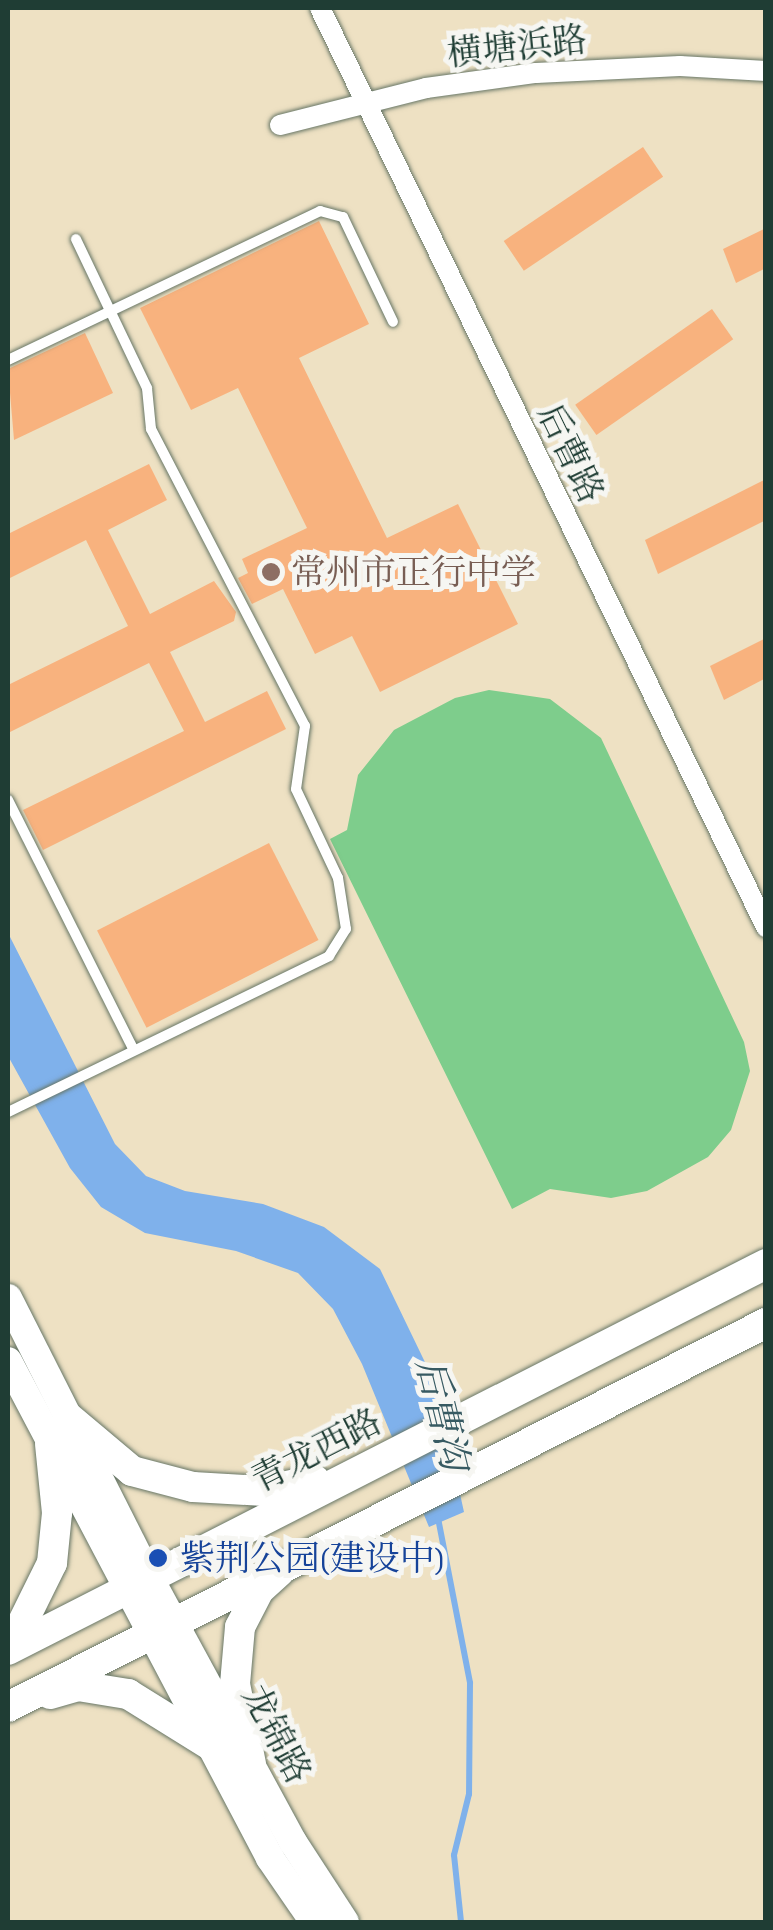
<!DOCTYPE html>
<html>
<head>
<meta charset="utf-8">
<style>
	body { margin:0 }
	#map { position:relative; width:773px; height:1930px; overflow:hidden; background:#eee1c3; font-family:Alegreya,"Noto Serif SC",serif }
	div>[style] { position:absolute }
	.green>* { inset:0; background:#7ecd8c }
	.water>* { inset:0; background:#7fb1eb }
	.stream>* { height:6px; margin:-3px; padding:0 3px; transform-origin:3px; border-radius:3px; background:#7fb1eb }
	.building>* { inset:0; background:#f8b27e; transform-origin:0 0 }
	.roads { filter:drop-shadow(0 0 2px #677666) drop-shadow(0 0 2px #677666) }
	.lane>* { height:10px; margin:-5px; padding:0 5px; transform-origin:5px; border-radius:5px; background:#fff }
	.street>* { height:20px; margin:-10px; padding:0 10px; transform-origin:10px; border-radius:10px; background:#fff }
	.secondary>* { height:28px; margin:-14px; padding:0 14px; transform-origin:14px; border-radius:14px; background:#fff }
	.primary>* { height:30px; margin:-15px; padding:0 15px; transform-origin:15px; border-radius:15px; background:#fff }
	.dots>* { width:28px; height:28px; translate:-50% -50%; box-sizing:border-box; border:5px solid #f6f6f2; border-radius:50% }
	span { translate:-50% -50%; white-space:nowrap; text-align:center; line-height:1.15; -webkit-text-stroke:10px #f6f6f2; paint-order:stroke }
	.street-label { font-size:35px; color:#1f3d34 }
	.education-label { font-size:35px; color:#785e54 }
	.left { translate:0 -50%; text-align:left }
	.transit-label { font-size:35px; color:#164399 }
	.water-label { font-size:38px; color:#375a62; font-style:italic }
	.frame { position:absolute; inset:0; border:10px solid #1f3d34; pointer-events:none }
</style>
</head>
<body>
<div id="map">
	<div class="green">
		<div style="clip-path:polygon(489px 690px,550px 699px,601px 738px,744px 1042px,750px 1071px,731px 1130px,708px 1157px,647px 1191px,611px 1198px,550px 1189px,512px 1209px,330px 839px,347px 830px,358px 775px,394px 730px,455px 698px)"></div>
	</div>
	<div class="water">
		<div style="clip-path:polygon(8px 933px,115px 1144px,146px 1176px,185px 1191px,263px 1204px,324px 1227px,380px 1269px,436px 1385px,464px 1512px,429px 1527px,362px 1364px,333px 1309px,298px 1273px,236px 1251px,145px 1233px,101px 1207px,70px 1168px,8px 1056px)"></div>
	</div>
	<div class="stream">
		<div style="left:438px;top:1518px;width:168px;rotate:79deg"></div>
		<div style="left:470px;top:1683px;width:111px;rotate:90.5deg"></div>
		<div style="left:469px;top:1794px;width:63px;rotate:103.8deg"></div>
		<div style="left:454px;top:1855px;width:67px;rotate:84deg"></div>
	</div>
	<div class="building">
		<div style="left:643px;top:147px;width:36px;height:168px;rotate:56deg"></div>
		<div style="clip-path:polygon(319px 221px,369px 324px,299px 358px,387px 538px,458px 504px,518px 624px,380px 692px,352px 636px,315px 654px,283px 589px,252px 604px,238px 578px,248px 573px,242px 559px,307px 528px,238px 388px,191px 410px,140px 308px)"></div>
		<div style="clip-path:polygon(766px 228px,766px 268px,736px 283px,723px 249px)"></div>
		<div style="left:712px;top:309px;width:37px;height:167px;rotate:55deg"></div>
		<div style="clip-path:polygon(85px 333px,113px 393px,14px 440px,8px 369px)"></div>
		<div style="clip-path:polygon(149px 464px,167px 500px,108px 530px,150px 614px,214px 581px,236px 612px,234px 621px,170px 652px,205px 722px,267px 691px,286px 729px,43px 850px,23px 810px,184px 731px,149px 663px,8px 733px,8px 685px,128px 626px,86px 540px,8px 579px,8px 534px)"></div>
		<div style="clip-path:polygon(766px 479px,766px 520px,658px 574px,645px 540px)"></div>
		<div style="clip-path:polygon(766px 638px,766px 678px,724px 700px,710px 666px)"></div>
		<div style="left:269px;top:843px;width:109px;height:193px;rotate:63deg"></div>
	</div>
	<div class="roads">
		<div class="lane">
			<div style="left:8px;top:360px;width:346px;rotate:-25.5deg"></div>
			<div style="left:320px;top:211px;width:24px;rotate:15deg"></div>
			<div style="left:343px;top:217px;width:116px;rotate:64.5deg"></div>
			<div style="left:8px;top:800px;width:279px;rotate:63.3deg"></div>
			<div style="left:8px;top:1112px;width:357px;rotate:-25.9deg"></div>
			<div style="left:329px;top:956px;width:32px;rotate:-58deg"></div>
			<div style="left:346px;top:929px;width:52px;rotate:-98.9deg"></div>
			<div style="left:338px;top:878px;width:98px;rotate:-115.3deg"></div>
			<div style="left:296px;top:789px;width:64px;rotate:-81.9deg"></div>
			<div style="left:305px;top:726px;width:335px;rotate:-117.4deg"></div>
			<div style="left:151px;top:429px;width:41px;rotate:-95.6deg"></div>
			<div style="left:147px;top:388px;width:165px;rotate:-115.5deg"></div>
		</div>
		<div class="street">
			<div style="left:320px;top:8px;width:1022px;rotate:64.11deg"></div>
			<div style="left:280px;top:125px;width:151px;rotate:-14.2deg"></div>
			<div style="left:426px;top:88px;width:111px;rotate:-7.8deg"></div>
			<div style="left:536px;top:73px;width:144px;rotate:-2.8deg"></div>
			<div style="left:680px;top:66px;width:86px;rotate:3.3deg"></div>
		</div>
		<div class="secondary">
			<div style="left:8px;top:1298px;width:313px;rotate:63.2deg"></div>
			<div style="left:149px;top:1577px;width:302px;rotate:61.5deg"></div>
			<div style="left:293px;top:1842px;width:95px;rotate:57deg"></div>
			<div style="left:8px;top:1361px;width:562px;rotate:62.2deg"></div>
			<div style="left:270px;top:1858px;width:78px;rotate:55.5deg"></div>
		</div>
		<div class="primary">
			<div style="left:69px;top:1418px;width:82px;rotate:40.1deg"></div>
			<div style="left:132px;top:1471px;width:63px;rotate:14.7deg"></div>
			<div style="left:193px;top:1487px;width:71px;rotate:3.2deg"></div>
			<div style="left:264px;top:1491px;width:52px;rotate:-12.2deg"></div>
			<div style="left:10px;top:1648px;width:95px;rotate:-63.7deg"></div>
			<div style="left:52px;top:1563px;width:50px;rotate:-84.3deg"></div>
			<div style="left:57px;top:1513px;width:69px;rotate:-95.8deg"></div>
			<div style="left:8px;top:1650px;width:851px;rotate:-26.99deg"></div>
			<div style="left:50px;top:1694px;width:29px;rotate:-16deg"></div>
			<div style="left:78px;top:1686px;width:51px;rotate:9.1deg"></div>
			<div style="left:128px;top:1694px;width:97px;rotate:31.9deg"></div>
			<div style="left:8px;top:1707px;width:850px;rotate:-26.87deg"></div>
			<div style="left:251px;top:1764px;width:82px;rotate:-101.3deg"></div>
			<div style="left:235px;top:1684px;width:57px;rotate:-85deg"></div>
			<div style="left:240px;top:1627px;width:42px;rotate:-62.8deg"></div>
			<div style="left:259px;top:1590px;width:27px;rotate:-42deg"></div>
		</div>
	</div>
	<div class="dots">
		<div style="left:271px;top:572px;background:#8d6e63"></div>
		<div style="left:158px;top:1558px;background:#1a4fb4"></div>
	</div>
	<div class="street-label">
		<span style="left:517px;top:46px;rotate:-6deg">横塘浜路</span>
		<span style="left:571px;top:453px;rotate:64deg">后曹路</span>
		<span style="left:316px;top:1450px;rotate:-27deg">青龙西路</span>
		<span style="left:277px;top:1734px;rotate:62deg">龙锦路</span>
	</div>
	<div class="education-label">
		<span class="left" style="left:291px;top:572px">常州市正行中学</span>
	</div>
	<div class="transit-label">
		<span class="left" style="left:180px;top:1558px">紫荆公园(建设中)</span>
	</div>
	<div class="water-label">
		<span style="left:442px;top:1414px;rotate:76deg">后曹沟</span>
	</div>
	<div class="frame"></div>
</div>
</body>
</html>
